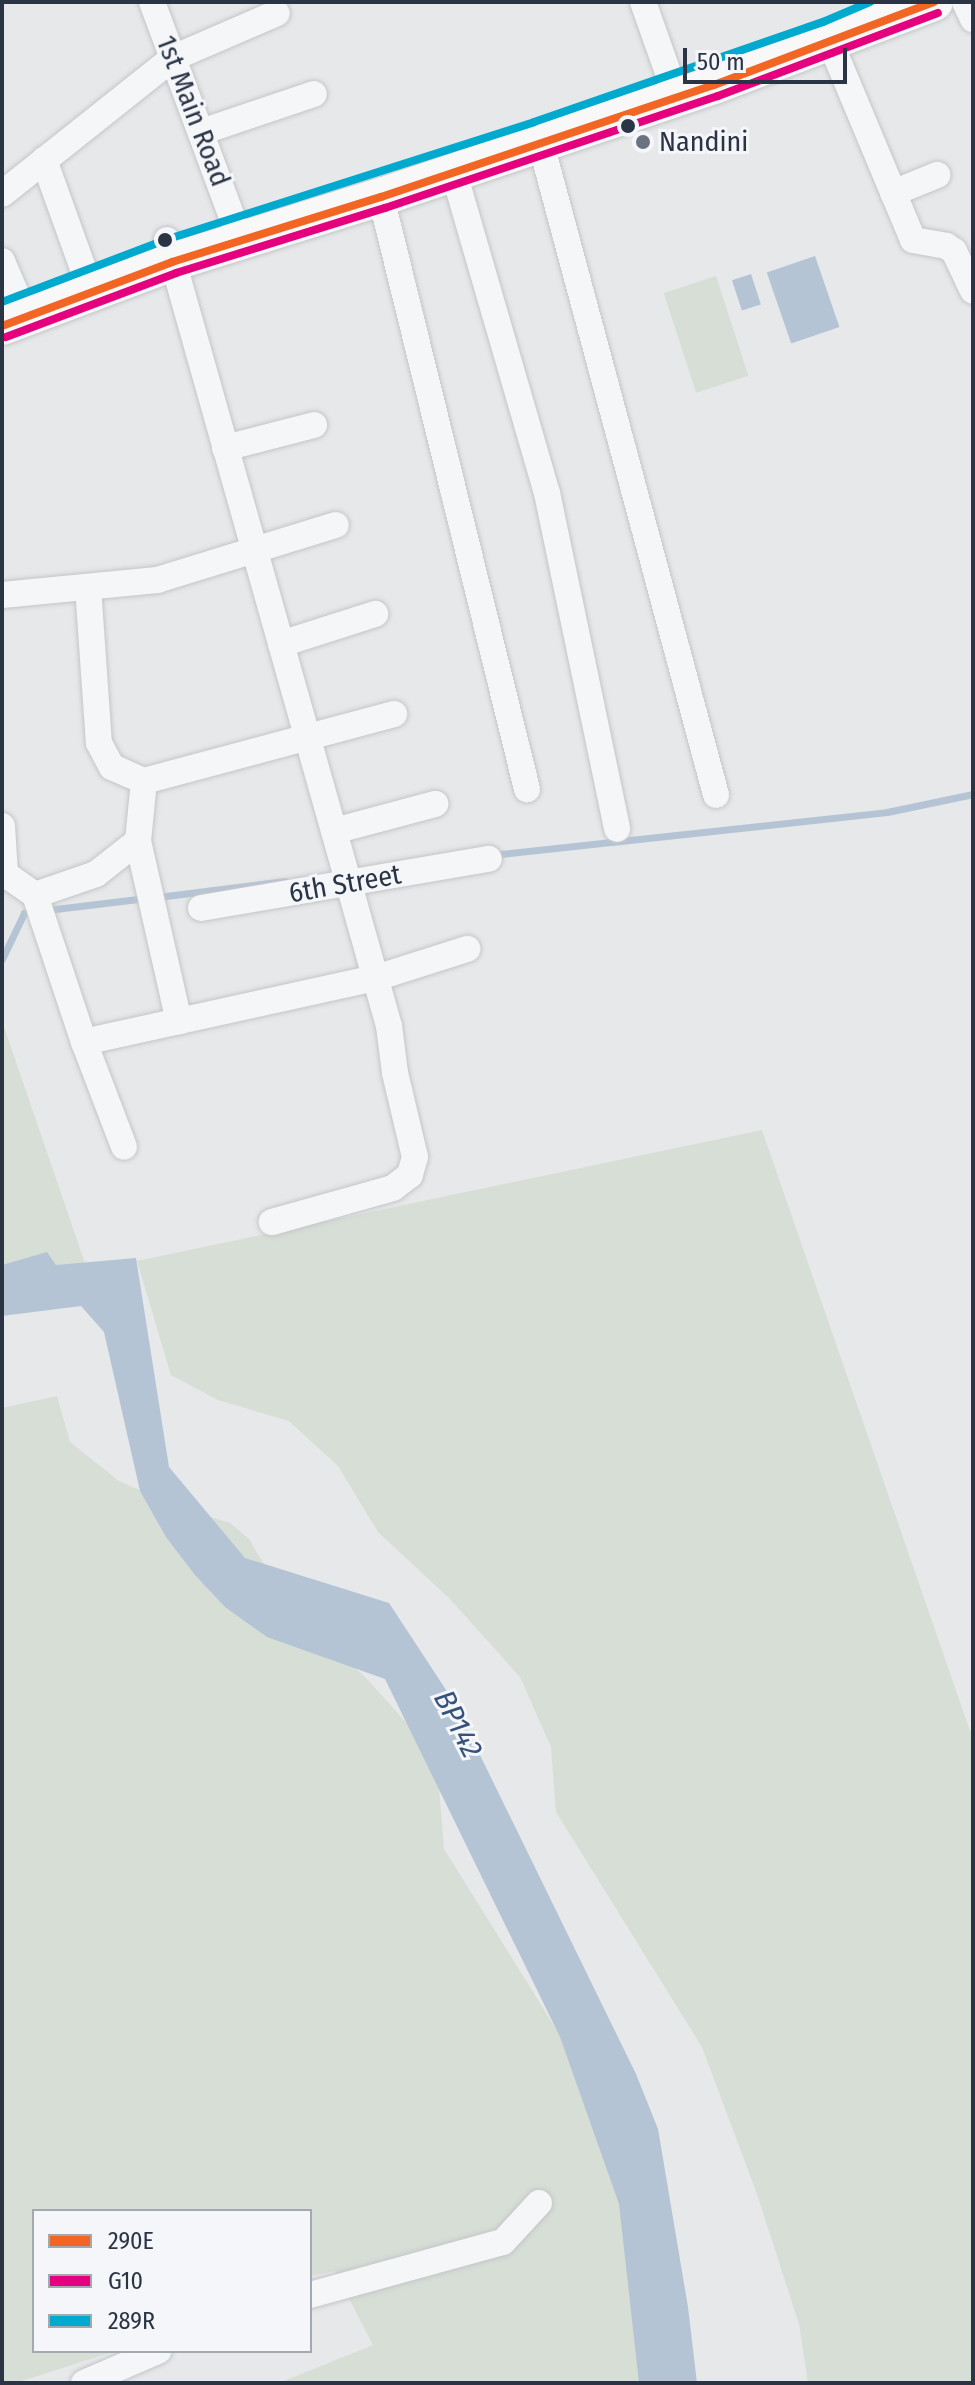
<!DOCTYPE html>
<html>
<head>
<meta charset="utf-8">
<style>
	body { margin:0 }
	#map { position:relative; width:975px; height:2385px; overflow:hidden; background:#e6e8ea; font-family:"Fira Sans Condensed",sans-serif }
	div>[style] { position:absolute }
	.green>* { inset:0; background:#d6ded6; transform-origin:0 0 }
	.water>* { inset:0; background:#b4c4d5; transform-origin:0 0 }
	.stream>* { height:7px; margin:-3.5px; padding:0 3.5px; transform-origin:3.5px; border-radius:3.5px; background:#b4c4d5 }
	.roads { filter:drop-shadow(0 0 2px #c4c6c8) drop-shadow(0 0 2px #c4c6c8) }
	.minor>* { height:26px; margin:-13px; padding:0 13px; transform-origin:13px; border-radius:13px; background:#f5f6f7 }
	.secondary>* { height:38px; margin:-19px; padding:0 19px; transform-origin:19px; border-radius:19px; background:#f8f8f8 }
	.bus-1>* { height:8px; margin:-4px; padding:0 4px; transform-origin:4px; border-radius:4px; background:#f26522 }
	.bus-2>* { height:8px; margin:-4px; padding:0 4px; transform-origin:4px; border-radius:4px; background:#e5007d }
	.bus-3>* { height:8px; margin:-4px; padding:0 4px; transform-origin:4px; border-radius:4px; background:#00a9ce }
	.dots>* { width:22px; height:22px; translate:-50% -50%; box-sizing:border-box; border:4px solid #f4f6f9; border-radius:50% }
	span { translate:-50% -50%; white-space:nowrap; text-align:center; line-height:1.15; -webkit-text-stroke:6px #f4f6f9; paint-order:stroke }
	.street-label { font-size:28px; color:#2b3445 }
	.poi-label { font-size:28px; color:#2b3445 }
	.left { translate:0 -50%; text-align:left }
	.water-label { font-size:30px; color:#34527a; font-style:italic }
	.frame { position:absolute; inset:0; border:4px solid #2b3445; pointer-events:none }
	.legend { position:absolute; left:32px; top:2209px; width:280px; height:144px; box-sizing:border-box; background:#f4f6f9; border:2px solid #a4a8b1; margin:0; padding:10px 14px; list-style:none; font-size:24px; color:#2b3445 }
	.legend li { display:flex; align-items:center; gap:16px; height:40px }
	.legend b { width:40px; border:2px solid #a4a8b1 }
	.scale { position:absolute; left:683px; top:48px; width:164px; height:36px; box-sizing:border-box; border:4px solid #2b3445; border-top:0; padding-left:10px; font-size:24px; line-height:28px; white-space:nowrap; color:#2b3445; -webkit-text-stroke:6px #f4f6f9; paint-order:stroke }
</style>
</head>
<body>
<div id="map">
	<div class="green">
		<div style="left:716px;top:276px;width:105px;height:55px;rotate:72deg"></div>
		<div style="clip-path:polygon(2px 1021px,88px 1272px,2px 1291px)"></div>
		<div style="clip-path:polygon(762px 1130px,970px 1731px,973px 1731px,973px 2383px,808px 2383px,799px 2324px,757px 2194px,702px 2047px,556px 1812px,551px 1747px,520px 1677px,450px 1599px,378px 1532px,338px 1466px,289px 1421px,218px 1400px,171px 1375px,137px 1261px)"></div>
		<div style="clip-path:polygon(57px 1396px,70px 1442px,119px 1481px,178px 1507px,230px 1523px,249px 1539px,288px 1605px,367px 1679px,422px 1740px,438px 1776px,444px 1849px,599px 2098px,692px 2383px,279px 2383px,373px 2345px,335px 2271px,310px 2276px,310px 2211px,34px 2211px,34px 2351px,115px 2351px,19px 2382px,2px 2382px,2px 1408px)"></div>
	</div>
	<div class="water">
		<div style="left:815px;top:256px;width:75px;height:51px;rotate:71deg"></div>
		<div style="left:751px;top:274px;width:32px;height:20px;rotate:72deg"></div>
		<div style="clip-path:polygon(47px 1252px,56px 1265px,136px 1258px,169px 1467px,245px 1558px,389px 1603px,454px 1702px,636px 2074px,658px 2129px,688px 2307px,697px 2383px,639px 2383px,619px 2204px,560px 2037px,385px 1679px,267px 1637px,225px 1607px,195px 1575px,166px 1537px,140px 1491px,104px 1332px,81px 1306px,2px 1316px,2px 1265px)"></div>
	</div>
	<div class="stream">
		<div style="left:492px;top:855px;width:397px;rotate:-6.2deg"></div>
		<div style="left:887px;top:812px;width:88px;rotate:-11.8deg"></div>
		<div style="left:158px;top:897px;width:128px;rotate:-7.2deg"></div>
		<div style="left:47px;top:910px;width:100px;rotate:-6.9deg"></div>
		<div style="left:2px;top:959px;width:51px;rotate:-64.4deg"></div>
		<div style="left:24px;top:913px;width:11px;rotate:-5deg"></div>
	</div>
	<div class="roads">
		<div class="minor">
			<div style="left:152px;top:2px;width:255px;rotate:69.6deg"></div>
			<div style="left:643px;top:2px;width:102px;rotate:70.5deg"></div>
			<div style="left:965px;top:2px;width:19px;rotate:65deg"></div>
			<div style="left:831px;top:44px;width:212px;rotate:67.3deg"></div>
			<div style="left:913px;top:240px;width:34px;rotate:10deg"></div>
			<div style="left:946px;top:246px;width:9px;rotate:32deg"></div>
			<div style="left:954px;top:251px;width:44px;rotate:64.6deg"></div>
			<div style="left:201px;top:132px;width:119px;rotate:-18.6deg"></div>
			<div style="left:541px;top:144px;width:674px;rotate:74.95deg"></div>
			<div style="left:44px;top:160px;width:118px;rotate:70.2deg"></div>
			<div style="left:454px;top:173px;width:333px;rotate:73.8deg"></div>
			<div style="left:547px;top:493px;width:343px;rotate:78.2deg"></div>
			<div style="left:893px;top:193px;width:48px;rotate:-22.2deg"></div>
			<div style="left:2px;top:194px;width:218px;rotate:-38.5deg"></div>
			<div style="left:173px;top:58px;width:113px;rotate:-23.4deg"></div>
			<div style="left:381px;top:197px;width:610px;rotate:76.15deg"></div>
			<div style="left:167px;top:240px;width:817px;rotate:74.23deg"></div>
			<div style="left:389px;top:1026px;width:47px;rotate:82.7deg"></div>
			<div style="left:395px;top:1073px;width:86px;rotate:76.6deg"></div>
			<div style="left:415px;top:1157px;width:19px;rotate:106deg"></div>
			<div style="left:410px;top:1175px;width:21px;rotate:143deg"></div>
			<div style="left:393px;top:1188px;width:126px;rotate:164.3deg"></div>
			<div style="left:2px;top:261px;width:39px;rotate:67deg"></div>
			<div style="left:225px;top:448px;width:92px;rotate:-14.5deg"></div>
			<div style="left:88px;top:587px;width:156px;rotate:86deg"></div>
			<div style="left:99px;top:743px;width:27px;rotate:62deg"></div>
			<div style="left:112px;top:767px;width:35px;rotate:24deg"></div>
			<div style="left:144px;top:781px;width:60px;rotate:95.7deg"></div>
			<div style="left:138px;top:841px;width:185px;rotate:77.2deg"></div>
			<div style="left:2px;top:595px;width:156px;rotate:-5.5deg"></div>
			<div style="left:157px;top:580px;width:187px;rotate:-17.1deg"></div>
			<div style="left:281px;top:644px;width:99px;rotate:-17.7deg"></div>
			<div style="left:144px;top:781px;width:259px;rotate:-15deg"></div>
			<div style="left:2px;top:826px;width:48px;rotate:86.4deg"></div>
			<div style="left:5px;top:874px;width:37px;rotate:35deg"></div>
			<div style="left:35px;top:895px;width:155px;rotate:71.6deg"></div>
			<div style="left:84px;top:1042px;width:112px;rotate:69.1deg"></div>
			<div style="left:334px;top:831px;width:105px;rotate:-15deg"></div>
			<div style="left:35px;top:895px;width:65px;rotate:-19deg"></div>
			<div style="left:96px;top:874px;width:53px;rotate:-38.2deg"></div>
			<div style="left:201px;top:908px;width:292px;rotate:-9.7deg"></div>
			<div style="left:84px;top:1042px;width:299px;rotate:-12.4deg"></div>
			<div style="left:376px;top:978px;width:96px;rotate:-17.7deg"></div>
			<div style="left:310px;top:2295px;width:200px;rotate:-15.4deg"></div>
			<div style="left:503px;top:2242px;width:53px;rotate:-47.3deg"></div>
			<div style="left:84px;top:2383px;width:81px;rotate:-23.4deg"></div>
		</div>
		<div class="secondary">
			<div style="left:2px;top:326px;width:182px;rotate:-20.6deg"></div>
			<div style="left:172px;top:262px;width:219px;rotate:-17.3deg"></div>
			<div style="left:381px;top:197px;width:351px;rotate:-18.6deg"></div>
			<div style="left:714px;top:85px;width:235px;rotate:-20.7deg"></div>
		</div>
	</div>
	<div class="bus-1">
		<div style="left:2px;top:326px;width:182px;rotate:-20.6deg"></div>
		<div style="left:172px;top:262px;width:219px;rotate:-17.3deg"></div>
		<div style="left:381px;top:197px;width:351px;rotate:-18.6deg"></div>
		<div style="left:714px;top:85px;width:235px;rotate:-20.7deg"></div>
	</div>
	<div class="bus-2">
		<div style="left:6px;top:337px;width:182px;rotate:-20.6deg"></div>
		<div style="left:176px;top:273px;width:219px;rotate:-17.3deg"></div>
		<div style="left:385px;top:208px;width:351px;rotate:-18.6deg"></div>
		<div style="left:718px;top:96px;width:235px;rotate:-20.7deg"></div>
	</div>
	<div class="bus-3">
		<div style="left:2px;top:302px;width:174px;rotate:-20.8deg"></div>
		<div style="left:165px;top:240px;width:387px;rotate:-17.7deg"></div>
		<div style="left:534px;top:122px;width:306px;rotate:-19.1deg"></div>
		<div style="left:823px;top:22px;width:51px;rotate:-23.1deg"></div>
	</div>
	<div class="dots">
		<div style="left:628px;top:126px;background:#2b3445"></div>
		<div style="left:643px;top:142px;background:#6c737f"></div>
		<div style="left:165px;top:240px;background:#2b3445"></div>
	</div>
	<div class="street-label">
		<span style="left:193px;top:111px;rotate:69deg">1st Main Road</span>
		<span style="left:345px;top:884px;rotate:-10deg">6th Street</span>
	</div>
	<div class="poi-label">
		<span class="left" style="left:659px;top:142px">Nandini</span>
	</div>
	<div class="water-label">
		<span style="left:458px;top:1724px;rotate:63deg">BP142</span>
	</div>
	<div class="frame"></div>
	<ul class="legend">
	<li><b style="height:10px;background:#f26522"></b>290E</li>
	<li><b style="height:10px;background:#e5007d"></b>G10</li>
	<li><b style="height:10px;background:#00a9ce"></b>289R</li>
	</ul>
	<div class="scale">50 m</div>
</div>
</body>
</html>
